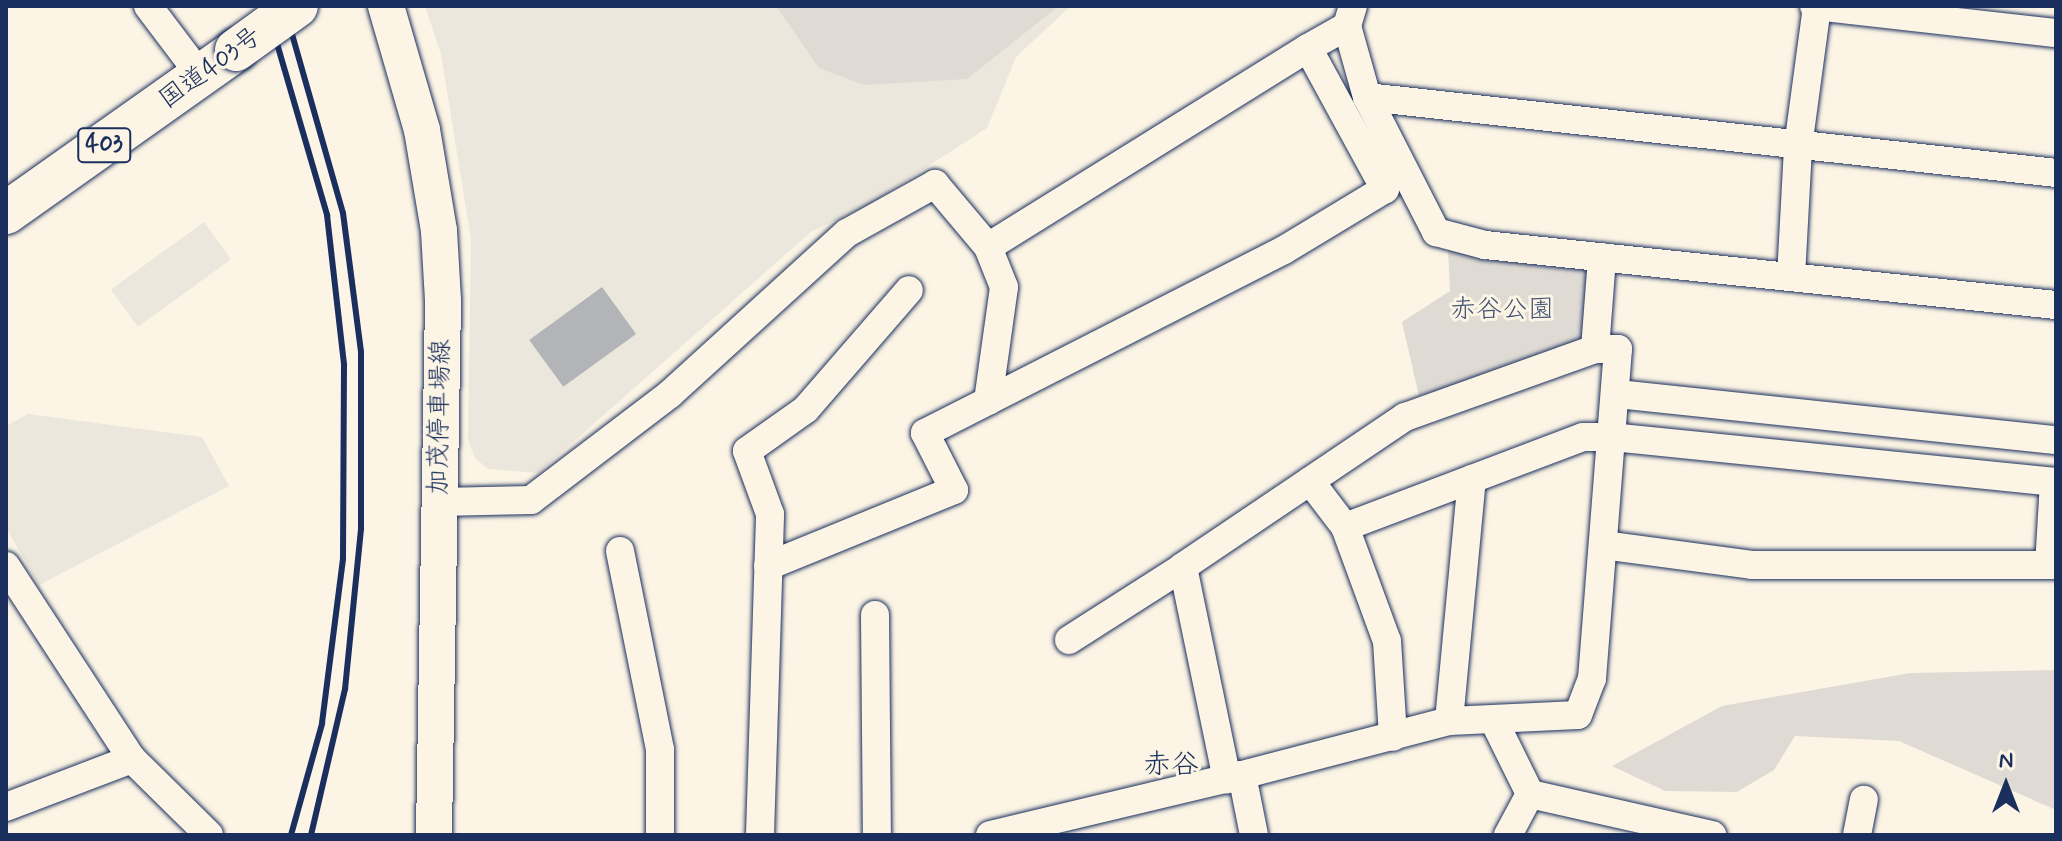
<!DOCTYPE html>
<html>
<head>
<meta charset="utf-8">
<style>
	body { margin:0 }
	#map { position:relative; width:2062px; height:841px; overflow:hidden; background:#fcf5e5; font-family:Mynerve,"Klee One",sans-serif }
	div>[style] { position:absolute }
	.built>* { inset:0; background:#ece7dc; transform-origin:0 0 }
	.green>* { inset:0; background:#dfdbd4 }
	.water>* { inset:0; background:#b2b4b8; transform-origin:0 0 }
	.roads { filter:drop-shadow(0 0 2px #1b2f5e) drop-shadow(0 0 2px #1b2f5e) }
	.minor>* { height:28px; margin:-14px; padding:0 14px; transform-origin:14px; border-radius:14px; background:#fcf5e5 }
	.major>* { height:36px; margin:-18px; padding:0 18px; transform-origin:18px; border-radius:18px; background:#fcf5e5 }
	.highway>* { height:42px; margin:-21px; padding:0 21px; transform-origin:21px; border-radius:21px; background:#fcf5e5 }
	.rail>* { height:6px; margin:-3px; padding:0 3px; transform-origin:3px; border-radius:3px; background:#1b2f5e }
	.bridges { filter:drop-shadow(0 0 2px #1b2f5e) drop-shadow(0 0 2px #1b2f5e) }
	.highway-bridge>* { height:42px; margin:-21px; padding:0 21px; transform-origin:21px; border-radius:21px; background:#fcf5e5 }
	span { translate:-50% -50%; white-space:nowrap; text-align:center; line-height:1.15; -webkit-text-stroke:6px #fcf5e5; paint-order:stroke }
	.shield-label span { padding:2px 6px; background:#fcf5e5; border:2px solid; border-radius:6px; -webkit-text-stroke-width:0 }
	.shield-label { font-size:24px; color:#1b2f5e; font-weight:700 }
	.street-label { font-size:26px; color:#1b2f5e }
	.park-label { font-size:26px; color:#425176 }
	.neighbourhood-label { font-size:28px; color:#1b2f5e }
	.frame { position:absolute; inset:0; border:8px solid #1b2f5e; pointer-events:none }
	.north { position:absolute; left:1966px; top:745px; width:80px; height:80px; -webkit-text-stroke:6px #fcf5e5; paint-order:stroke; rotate:0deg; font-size:22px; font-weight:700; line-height:32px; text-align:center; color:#1b2f5e }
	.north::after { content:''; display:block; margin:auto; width:28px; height:36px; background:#1b2f5e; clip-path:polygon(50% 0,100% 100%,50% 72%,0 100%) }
</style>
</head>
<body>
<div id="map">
	<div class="built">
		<div style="clip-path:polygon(425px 6px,1071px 6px,1016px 57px,987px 128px,873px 202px,811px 232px,538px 473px,488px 469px,475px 458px,468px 440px,471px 240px,441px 54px)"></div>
		<div style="left:204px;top:222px;width:46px;height:115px;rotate:54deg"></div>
		<div style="clip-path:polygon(28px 414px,202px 437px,229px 486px,39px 585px,6px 528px,6px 426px)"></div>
	</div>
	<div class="green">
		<div style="clip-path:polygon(776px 6px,1059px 6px,967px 79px,864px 85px,819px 68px)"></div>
		<div style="clip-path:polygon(1448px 250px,1594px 263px,1588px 343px,1419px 396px,1402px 322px,1450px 291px)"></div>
		<div style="clip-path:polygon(2056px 670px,2056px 810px,1899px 741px,1795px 736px,1774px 770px,1737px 792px,1665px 791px,1612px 766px,1722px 706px,1910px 673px)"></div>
	</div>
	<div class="water">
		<div style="left:602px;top:287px;width:58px;height:90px;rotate:54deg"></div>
	</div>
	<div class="roads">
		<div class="minor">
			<div style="left:148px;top:6px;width:88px;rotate:52.9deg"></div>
			<div style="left:1353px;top:6px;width:21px;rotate:107deg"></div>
			<div style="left:1347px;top:26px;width:74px;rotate:74.3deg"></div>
			<div style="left:1367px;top:97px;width:693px;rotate:6.29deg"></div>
			<div style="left:1814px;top:6px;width:244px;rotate:6.4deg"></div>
			<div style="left:1308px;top:48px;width:161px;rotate:61.4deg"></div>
			<div style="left:1385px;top:189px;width:118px;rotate:148.9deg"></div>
			<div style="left:1284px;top:250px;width:332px;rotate:153deg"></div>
			<div style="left:988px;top:401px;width:115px;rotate:-82deg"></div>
			<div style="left:1004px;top:287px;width:43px;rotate:-111.8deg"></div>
			<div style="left:988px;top:247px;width:377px;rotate:-31.9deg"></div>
			<div style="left:1308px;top:48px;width:45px;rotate:-29.4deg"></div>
			<div style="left:1367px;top:97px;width:152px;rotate:62.9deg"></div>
			<div style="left:1436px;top:232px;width:51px;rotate:14.9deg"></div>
			<div style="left:1485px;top:245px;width:574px;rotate:6deg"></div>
			<div style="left:1791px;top:277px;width:130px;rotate:-86.9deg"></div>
			<div style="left:1798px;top:147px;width:142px;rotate:-82.3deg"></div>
			<div style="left:1595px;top:349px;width:92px;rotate:-85.6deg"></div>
			<div style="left:1617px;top:394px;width:441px;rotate:6deg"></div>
			<div style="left:1310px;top:481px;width:58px;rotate:52.7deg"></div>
			<div style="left:1345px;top:527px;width:121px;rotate:69.8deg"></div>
			<div style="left:1387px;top:641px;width:96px;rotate:86.4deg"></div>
			<div style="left:439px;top:502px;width:92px;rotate:-1.2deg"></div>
			<div style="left:531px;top:500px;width:175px;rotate:-37.3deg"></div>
			<div style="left:670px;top:394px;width:239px;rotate:-42.3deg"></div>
			<div style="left:847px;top:233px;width:101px;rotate:-29.1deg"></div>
			<div style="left:935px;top:184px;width:82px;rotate:49.9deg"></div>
			<div style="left:1345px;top:527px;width:254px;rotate:-20.7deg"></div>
			<div style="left:1583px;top:437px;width:29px"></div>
			<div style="left:1612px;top:437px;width:444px;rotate:5.8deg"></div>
			<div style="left:2054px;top:482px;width:83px;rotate:93.4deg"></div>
			<div style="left:1603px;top:545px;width:150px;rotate:7.6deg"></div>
			<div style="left:1752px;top:565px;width:304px"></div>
			<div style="left:620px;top:551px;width:203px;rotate:78.6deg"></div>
			<div style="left:660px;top:750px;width:85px;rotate:90deg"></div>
			<div style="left:6px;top:566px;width:230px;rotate:56.9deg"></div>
			<div style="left:132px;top:759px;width:108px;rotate:44.6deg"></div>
			<div style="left:768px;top:566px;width:201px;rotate:-22.2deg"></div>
			<div style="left:954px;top:490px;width:64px;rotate:-117deg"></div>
			<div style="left:925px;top:433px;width:71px;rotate:-26.9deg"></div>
			<div style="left:875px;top:615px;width:220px;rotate:89.5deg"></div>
			<div style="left:1069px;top:640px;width:135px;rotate:-32.6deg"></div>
			<div style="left:1449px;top:721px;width:243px;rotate:-84.6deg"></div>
			<div style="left:1494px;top:721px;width:81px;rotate:63.7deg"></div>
			<div style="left:1530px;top:794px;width:47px;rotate:118.2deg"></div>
			<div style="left:1242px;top:775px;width:61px;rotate:78.7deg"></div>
			<div style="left:1530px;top:794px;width:187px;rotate:12.7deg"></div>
			<div style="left:6px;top:807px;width:135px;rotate:-20.9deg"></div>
			<div style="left:760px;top:835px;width:321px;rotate:-88.2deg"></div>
			<div style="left:770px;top:514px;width:67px;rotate:-110.1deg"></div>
			<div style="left:747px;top:451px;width:72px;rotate:-35.4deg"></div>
			<div style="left:806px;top:409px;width:157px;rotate:-49.1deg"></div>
			<div style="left:990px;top:835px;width:259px;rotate:-13.4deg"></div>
			<div style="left:1242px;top:775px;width:214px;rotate:-14.6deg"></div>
			<div style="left:1449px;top:721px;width:129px;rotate:-2.7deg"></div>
			<div style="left:1578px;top:715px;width:39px;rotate:-69deg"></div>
			<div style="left:1592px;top:679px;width:331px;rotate:-85.5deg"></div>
			<div style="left:1618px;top:349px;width:23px;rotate:180deg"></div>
			<div style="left:1595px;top:349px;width:202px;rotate:160.3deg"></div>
			<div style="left:1405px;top:417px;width:268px;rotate:146deg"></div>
			<div style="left:1183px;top:567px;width:217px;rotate:78.3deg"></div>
			<div style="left:1857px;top:835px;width:36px;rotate:-79deg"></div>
		</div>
		<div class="major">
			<div style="left:386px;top:6px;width:129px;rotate:73.8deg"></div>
			<div style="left:422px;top:130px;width:102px;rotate:80.4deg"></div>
			<div style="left:439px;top:231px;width:70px;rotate:86.7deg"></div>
			<div style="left:443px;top:301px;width:534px;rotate:90.97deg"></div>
		</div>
		<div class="highway">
			<div style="left:6px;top:213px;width:282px;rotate:-35.3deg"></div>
		</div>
	</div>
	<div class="rail">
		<div style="left:266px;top:6px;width:218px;rotate:73.7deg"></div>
		<div style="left:327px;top:215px;width:151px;rotate:83.5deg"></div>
		<div style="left:344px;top:365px;width:194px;rotate:90.3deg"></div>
		<div style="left:343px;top:559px;width:166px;rotate:97.3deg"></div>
		<div style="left:322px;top:724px;width:115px;rotate:105.6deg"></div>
		<div style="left:284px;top:6px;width:215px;rotate:74.1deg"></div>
		<div style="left:343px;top:213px;width:140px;rotate:82.6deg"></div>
		<div style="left:361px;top:352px;width:177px;rotate:90deg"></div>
		<div style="left:361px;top:529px;width:161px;rotate:95.7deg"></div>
		<div style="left:345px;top:689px;width:150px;rotate:103.1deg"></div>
	</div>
	<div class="bridges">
		<div class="highway-bridge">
			<div style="left:236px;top:50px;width:75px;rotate:-35.8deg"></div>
		</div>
	</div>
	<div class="shield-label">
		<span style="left:104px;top:145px">403</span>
	</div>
	<div class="street-label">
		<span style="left:211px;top:69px;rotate:-36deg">国道403号</span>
		<span style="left:441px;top:417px;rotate:-89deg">加茂停車場線</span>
	</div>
	<div class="park-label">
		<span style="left:1502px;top:311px">赤谷公園</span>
	</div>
	<div class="neighbourhood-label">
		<span style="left:1171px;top:766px">赤谷</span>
	</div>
	<div class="frame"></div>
	<div class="north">N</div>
</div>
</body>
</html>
